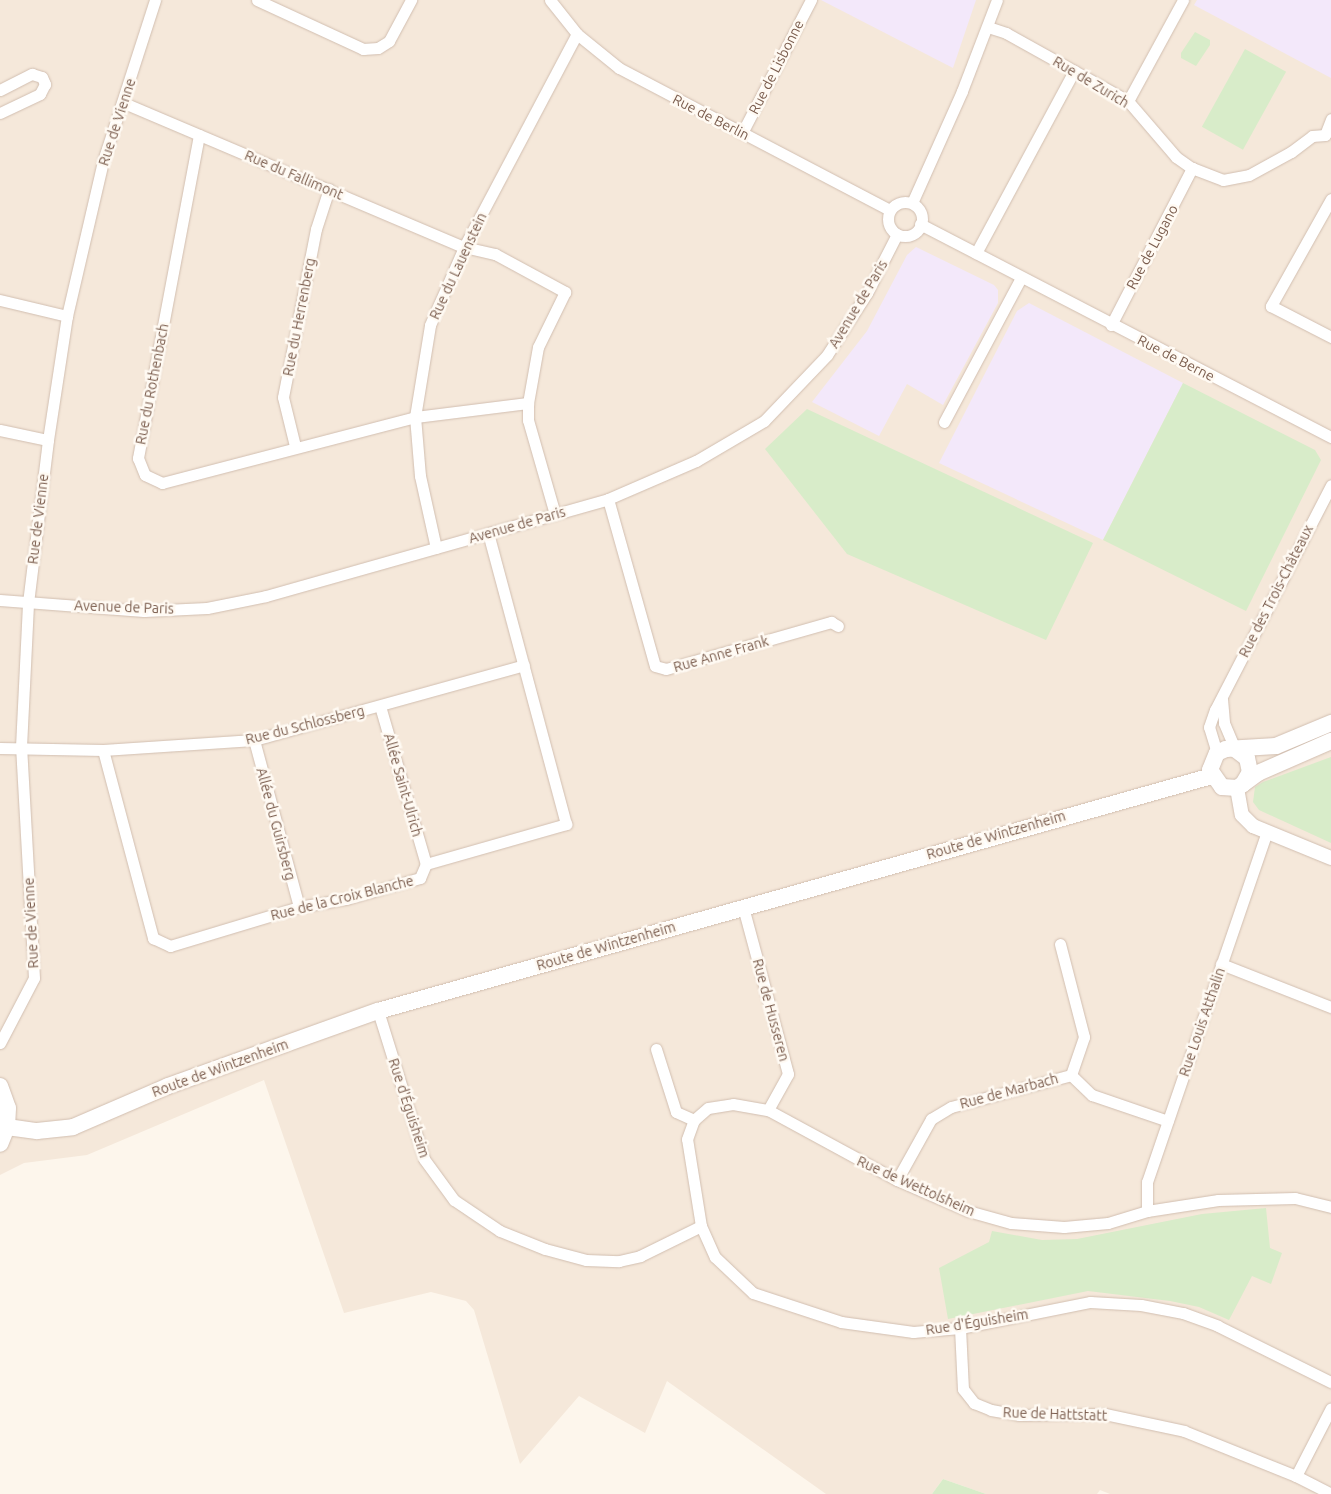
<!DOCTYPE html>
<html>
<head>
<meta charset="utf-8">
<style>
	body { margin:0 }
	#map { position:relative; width:1331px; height:1494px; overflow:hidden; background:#fdf6ec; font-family:Ubuntu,sans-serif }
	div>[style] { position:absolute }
	.residential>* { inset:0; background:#f5e8da }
	.education>* { inset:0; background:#f3e8fa }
	.green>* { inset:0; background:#d8ecc9; transform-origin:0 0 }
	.roads { filter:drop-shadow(0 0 1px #d1beb0) drop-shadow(0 0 1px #d1beb0) }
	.minor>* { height:11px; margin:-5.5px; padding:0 5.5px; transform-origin:5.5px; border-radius:5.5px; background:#fff }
	.minor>.ring { margin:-5.5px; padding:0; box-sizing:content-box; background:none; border:11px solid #fff; border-radius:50% }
	.tertiary>* { height:14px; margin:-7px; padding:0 7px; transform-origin:7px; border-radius:7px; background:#fff }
	.secondary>* { height:16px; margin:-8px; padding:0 8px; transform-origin:8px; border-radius:8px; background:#fff }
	span { translate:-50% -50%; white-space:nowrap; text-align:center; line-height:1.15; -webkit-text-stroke:5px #fffaf3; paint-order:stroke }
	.street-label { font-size:14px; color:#7a5c4d }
</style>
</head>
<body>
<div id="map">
	<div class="residential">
		<div style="clip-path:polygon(0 0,1331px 0,1331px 1494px,1110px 1494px,1100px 1490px,1097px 1494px,986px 1494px,943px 1479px,932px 1494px,826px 1494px,667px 1381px,645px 1433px,579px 1396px,520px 1464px,474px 1310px,466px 1301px,431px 1292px,344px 1313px,264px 1080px,87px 1155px,24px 1163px,0 1175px)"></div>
	</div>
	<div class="education">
		<div style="clip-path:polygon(821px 0,976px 0,953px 68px)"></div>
		<div style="clip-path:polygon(1197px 0,1331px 0,1331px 78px,1194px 5px)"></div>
		<div style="clip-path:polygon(916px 247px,994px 285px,998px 290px,998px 303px,943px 405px,907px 384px,879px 436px,812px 402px,867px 331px,907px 255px)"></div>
		<div style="clip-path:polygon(1029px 303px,1183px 383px,1103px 540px,939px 463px,1017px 311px)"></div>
	</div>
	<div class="green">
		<div style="clip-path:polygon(1195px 32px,1210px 40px,1210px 45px,1196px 66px,1181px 58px,1181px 53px)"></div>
		<div style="left:1245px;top:49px;width:47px;height:89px;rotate:29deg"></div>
		<div style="clip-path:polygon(1183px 383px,1315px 450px,1321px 460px,1246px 611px,1103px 540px)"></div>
		<div style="clip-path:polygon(807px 409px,1093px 543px,1046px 640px,847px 554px,765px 449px)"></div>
		<div style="clip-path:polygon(1331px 757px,1331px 843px,1259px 810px,1253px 802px,1255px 787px,1263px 782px)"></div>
		<div style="clip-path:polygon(1266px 1208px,1270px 1248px,1282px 1253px,1271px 1284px,1252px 1276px,1229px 1320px,1199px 1307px,1170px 1301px,1088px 1291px,948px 1319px,939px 1268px,989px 1242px,992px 1231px,1042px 1240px,1077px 1239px,1202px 1214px)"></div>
		<div style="clip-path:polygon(943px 1479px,986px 1494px,932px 1494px)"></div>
	</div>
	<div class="roads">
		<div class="minor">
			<div style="left:257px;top:0;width:117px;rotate:24.8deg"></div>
			<div style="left:363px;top:49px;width:15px;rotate:-4deg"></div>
			<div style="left:378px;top:48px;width:13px;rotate:-32deg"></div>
			<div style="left:389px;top:41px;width:47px;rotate:-61.8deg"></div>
			<div style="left:550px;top:0;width:43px;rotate:51.5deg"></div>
			<div style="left:577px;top:34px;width:54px;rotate:39deg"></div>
			<div style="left:619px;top:68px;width:306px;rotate:27.7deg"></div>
			<div style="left:988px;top:27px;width:19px;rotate:18deg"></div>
			<div style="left:1006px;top:33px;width:140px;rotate:29.1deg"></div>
			<div style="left:1128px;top:101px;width:74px;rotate:49.4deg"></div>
			<div style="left:1176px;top:157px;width:19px;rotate:35deg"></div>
			<div style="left:1192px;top:168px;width:33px;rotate:21deg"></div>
			<div style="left:1223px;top:180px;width:26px;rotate:-11deg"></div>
			<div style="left:1249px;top:175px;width:48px;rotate:-28.7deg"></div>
			<div style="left:1291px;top:152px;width:26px;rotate:-37deg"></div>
			<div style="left:1312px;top:136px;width:13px;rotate:-4deg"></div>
			<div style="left:0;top:90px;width:36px;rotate:-27deg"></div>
			<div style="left:32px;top:74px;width:10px;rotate:17deg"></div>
			<div style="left:42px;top:77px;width:8px;rotate:67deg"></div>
			<div style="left:45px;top:84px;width:11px;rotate:117deg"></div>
			<div style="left:40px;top:94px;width:44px;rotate:154.6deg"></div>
			<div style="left:1128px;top:101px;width:115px;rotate:-61.4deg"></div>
			<div style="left:124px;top:103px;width:369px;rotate:23deg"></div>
			<div style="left:464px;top:247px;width:32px;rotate:13deg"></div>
			<div style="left:495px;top:254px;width:80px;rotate:28.5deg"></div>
			<div style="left:565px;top:292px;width:61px;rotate:116.1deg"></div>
			<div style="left:538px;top:347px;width:57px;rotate:100.1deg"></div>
			<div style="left:528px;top:403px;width:17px;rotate:90deg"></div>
			<div style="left:528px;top:420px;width:98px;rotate:74deg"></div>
			<div style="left:742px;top:133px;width:150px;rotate:-62.6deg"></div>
			<div style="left:199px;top:135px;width:329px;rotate:100.7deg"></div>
			<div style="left:138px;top:458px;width:18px;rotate:68deg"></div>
			<div style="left:145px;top:475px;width:19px;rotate:25deg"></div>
			<div style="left:162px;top:483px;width:261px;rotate:-14.6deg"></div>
			<div style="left:415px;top:417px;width:114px;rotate:-7.1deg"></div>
			<div style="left:1325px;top:135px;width:17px;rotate:-69deg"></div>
			<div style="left:1331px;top:199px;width:123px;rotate:119.3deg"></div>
			<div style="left:1271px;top:306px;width:68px;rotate:27.3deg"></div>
			<div class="ring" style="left:888px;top:202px;width:23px;height:23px"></div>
			<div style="left:912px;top:203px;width:123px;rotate:-65.9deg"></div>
			<div style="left:962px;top:91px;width:97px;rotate:-69deg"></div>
			<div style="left:920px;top:224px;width:463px;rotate:27.4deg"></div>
			<div style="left:976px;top:253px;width:207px;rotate:-61.7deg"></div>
			<div style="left:0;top:300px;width:69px;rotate:13.4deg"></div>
			<div style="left:1111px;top:325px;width:177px;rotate:-62.7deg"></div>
			<div style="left:944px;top:422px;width:163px;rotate:-61.9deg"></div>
			<div style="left:0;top:430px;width:49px;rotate:11.8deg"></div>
			<div style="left:295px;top:446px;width:50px;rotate:-103.8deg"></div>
			<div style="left:283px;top:397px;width:171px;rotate:-78.9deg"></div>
			<div style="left:316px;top:229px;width:42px;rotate:-72deg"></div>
			<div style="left:608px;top:499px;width:173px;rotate:74.3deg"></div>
			<div style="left:655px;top:666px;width:11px;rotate:15deg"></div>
			<div style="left:666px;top:669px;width:172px;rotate:-15.9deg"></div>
			<div style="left:831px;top:622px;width:8px;rotate:30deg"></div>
			<div style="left:436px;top:548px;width:74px;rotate:-102.5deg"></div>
			<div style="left:420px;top:476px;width:59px;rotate:-94.8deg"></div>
			<div style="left:415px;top:417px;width:93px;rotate:-80.7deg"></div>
			<div style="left:430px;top:325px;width:85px;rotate:-66.4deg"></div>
			<div style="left:464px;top:247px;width:241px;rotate:-62.1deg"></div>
			<div style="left:0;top:600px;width:144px;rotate:4.4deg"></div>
			<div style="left:144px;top:611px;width:63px;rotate:-2.7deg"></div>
			<div style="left:207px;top:608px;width:60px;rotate:-11.5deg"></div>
			<div style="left:266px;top:596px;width:355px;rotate:-15.8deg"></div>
			<div style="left:608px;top:499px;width:96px;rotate:-23.4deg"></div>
			<div style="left:696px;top:461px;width:79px;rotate:-30.5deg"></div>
			<div style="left:764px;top:421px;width:91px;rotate:-46.3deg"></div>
			<div style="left:827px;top:355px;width:74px;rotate:-57.2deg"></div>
			<div style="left:867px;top:293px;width:66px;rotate:-63deg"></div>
			<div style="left:1222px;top:699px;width:24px;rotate:85deg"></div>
			<div style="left:1224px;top:723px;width:28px;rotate:67deg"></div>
			<div style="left:380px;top:706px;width:165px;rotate:73.8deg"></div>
			<div style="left:254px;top:740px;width:173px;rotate:74.9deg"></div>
			<div style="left:0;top:748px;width:103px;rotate:1.1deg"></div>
			<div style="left:103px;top:750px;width:151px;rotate:-3.8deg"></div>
			<div style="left:254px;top:740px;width:280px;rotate:-15.5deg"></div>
			<div style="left:103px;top:750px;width:195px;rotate:75.1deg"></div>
			<div style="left:153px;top:938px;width:19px;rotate:25deg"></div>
			<div style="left:170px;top:946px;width:135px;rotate:-16.8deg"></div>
			<div style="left:299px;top:907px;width:48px;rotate:-9.7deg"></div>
			<div style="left:346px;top:899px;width:77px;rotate:-15.8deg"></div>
			<div style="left:420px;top:878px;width:15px;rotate:-67deg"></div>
			<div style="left:426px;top:864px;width:146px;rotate:-15.9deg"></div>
			<div style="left:566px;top:824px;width:301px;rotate:-105deg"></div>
			<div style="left:1217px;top:753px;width:27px;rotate:-107deg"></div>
			<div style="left:1209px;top:727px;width:18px;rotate:-71deg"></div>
			<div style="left:1215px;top:710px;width:253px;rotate:-62.7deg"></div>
			<div style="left:743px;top:907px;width:173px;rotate:74.9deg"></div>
			<div style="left:788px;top:1074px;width:41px;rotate:119.1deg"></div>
			<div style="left:1060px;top:944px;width:96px;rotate:75.5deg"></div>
			<div style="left:1084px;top:1037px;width:40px;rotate:108.9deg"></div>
			<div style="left:1221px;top:964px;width:118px;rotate:21.4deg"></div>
			<div style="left:378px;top:1011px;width:155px;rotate:72.7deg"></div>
			<div style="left:424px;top:1159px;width:51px;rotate:53.8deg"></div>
			<div style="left:454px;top:1200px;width:55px;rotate:34deg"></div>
			<div style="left:500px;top:1231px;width:48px;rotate:21.8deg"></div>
			<div style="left:545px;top:1249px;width:42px;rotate:15deg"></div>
			<div style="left:586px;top:1260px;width:33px;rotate:2deg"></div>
			<div style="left:619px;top:1261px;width:22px;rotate:-13deg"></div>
			<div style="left:640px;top:1256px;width:68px;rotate:-26.2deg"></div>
			<div style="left:701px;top:1226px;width:34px;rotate:66deg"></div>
			<div style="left:715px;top:1257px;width:52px;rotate:43.5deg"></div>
			<div style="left:753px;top:1293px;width:93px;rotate:18.2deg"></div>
			<div style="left:841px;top:1322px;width:73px;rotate:7.9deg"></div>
			<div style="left:913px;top:1332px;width:47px;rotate:-4.9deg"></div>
			<div style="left:960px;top:1328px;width:133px;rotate:-11.3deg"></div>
			<div style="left:1090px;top:1302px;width:51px;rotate:3.4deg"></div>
			<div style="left:1141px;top:1305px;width:43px;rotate:10.8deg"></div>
			<div style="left:1183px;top:1313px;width:37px;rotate:20deg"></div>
			<div style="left:1218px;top:1326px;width:126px;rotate:26.4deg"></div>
			<div style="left:0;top:1043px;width:73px;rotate:-62.4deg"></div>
			<div style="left:34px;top:978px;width:231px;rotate:-93.2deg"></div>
			<div style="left:21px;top:747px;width:144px;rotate:-87.2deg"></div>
			<div style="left:28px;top:603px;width:164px;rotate:-83deg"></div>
			<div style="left:48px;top:440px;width:125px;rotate:-81.3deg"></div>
			<div style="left:67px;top:316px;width:159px;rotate:-76.9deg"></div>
			<div style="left:103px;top:161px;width:169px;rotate:-72.1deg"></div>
			<div style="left:656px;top:1049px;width:66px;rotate:72.4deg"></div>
			<div style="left:676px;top:1112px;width:20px;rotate:24deg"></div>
			<div style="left:897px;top:1180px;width:70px;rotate:-60.9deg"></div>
			<div style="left:931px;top:1119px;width:23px;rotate:-31deg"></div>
			<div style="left:951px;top:1107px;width:124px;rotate:-14.9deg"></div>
			<div style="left:1071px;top:1075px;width:29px;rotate:44deg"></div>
			<div style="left:1092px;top:1095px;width:80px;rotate:18.9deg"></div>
			<div style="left:1147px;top:1211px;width:29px;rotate:-90deg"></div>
			<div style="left:1147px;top:1182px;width:368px;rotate:-71.1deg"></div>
			<div style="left:701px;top:1226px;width:88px;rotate:-99.1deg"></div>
			<div style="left:687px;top:1139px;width:20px;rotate:-70deg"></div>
			<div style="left:694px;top:1120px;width:18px;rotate:-41deg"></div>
			<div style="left:708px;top:1108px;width:25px;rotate:-9deg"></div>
			<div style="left:733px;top:1104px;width:36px;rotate:10deg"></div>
			<div style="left:768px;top:1110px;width:147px;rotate:28.5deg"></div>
			<div style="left:897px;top:1180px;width:77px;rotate:23.6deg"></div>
			<div style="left:968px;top:1211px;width:45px;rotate:15.6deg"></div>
			<div style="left:1011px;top:1223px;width:53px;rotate:4.3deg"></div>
			<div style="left:1064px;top:1227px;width:44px;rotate:-5.2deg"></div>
			<div style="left:1108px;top:1223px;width:41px;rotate:-17.1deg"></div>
			<div style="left:1147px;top:1211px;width:72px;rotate:-8.8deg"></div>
			<div style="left:1218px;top:1200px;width:77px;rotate:-1.5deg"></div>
			<div style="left:1295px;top:1198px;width:37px;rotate:14deg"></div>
			<div style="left:960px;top:1328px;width:61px;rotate:87.2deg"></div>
			<div style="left:963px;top:1389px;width:18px;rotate:52deg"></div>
			<div style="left:974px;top:1403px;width:18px;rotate:22deg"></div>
			<div style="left:991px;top:1410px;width:28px;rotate:10deg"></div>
			<div style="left:1019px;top:1415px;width:86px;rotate:-0.7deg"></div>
			<div style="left:1105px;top:1414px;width:81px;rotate:12.1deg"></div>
			<div style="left:1184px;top:1431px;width:121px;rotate:21.9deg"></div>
			<div style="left:1296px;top:1476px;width:39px;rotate:27deg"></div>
			<div style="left:1296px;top:1476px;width:76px;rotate:-62.8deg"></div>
		</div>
		<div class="tertiary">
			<div style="left:1237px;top:788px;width:27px;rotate:80deg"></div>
			<div style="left:1242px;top:815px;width:16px;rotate:45deg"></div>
			<div style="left:1253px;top:826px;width:84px;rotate:22.3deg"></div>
		</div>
		<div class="secondary">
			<div style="left:1235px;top:749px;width:15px;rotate:37deg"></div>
			<div style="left:1247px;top:758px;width:14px;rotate:78deg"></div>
			<div style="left:1250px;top:772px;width:14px;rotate:120deg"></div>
			<div style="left:1243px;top:784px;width:7px;rotate:146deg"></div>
			<div style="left:1237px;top:788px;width:15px;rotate:-176deg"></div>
			<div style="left:1222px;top:787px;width:21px;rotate:-125deg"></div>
			<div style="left:1210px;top:770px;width:18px;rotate:-68deg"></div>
			<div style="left:1217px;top:753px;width:10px;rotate:-24deg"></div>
			<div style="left:1226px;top:749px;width:50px;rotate:-3.4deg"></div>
			<div style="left:1276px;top:746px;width:60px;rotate:-22.7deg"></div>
			<div style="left:1243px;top:784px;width:19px;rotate:-36deg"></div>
			<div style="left:1258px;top:773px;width:80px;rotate:-23.7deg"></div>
			<div style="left:0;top:1086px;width:23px;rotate:70deg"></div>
			<div style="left:8px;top:1108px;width:19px;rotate:93deg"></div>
			<div style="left:7px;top:1127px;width:18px;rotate:112deg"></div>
			<div style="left:7px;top:1127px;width:30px;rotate:8deg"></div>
			<div style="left:37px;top:1131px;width:36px;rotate:-6deg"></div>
			<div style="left:73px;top:1127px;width:103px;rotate:-23.3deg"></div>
			<div style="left:168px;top:1086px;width:223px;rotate:-19.7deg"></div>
			<div style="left:378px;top:1011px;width:866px;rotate:-15.74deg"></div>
		</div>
	</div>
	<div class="street-label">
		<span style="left:776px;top:67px;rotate:-63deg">Rue de Lisbonne</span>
		<span style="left:1091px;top:82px;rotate:31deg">Rue de Zurich</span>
		<span style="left:711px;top:117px;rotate:27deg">Rue de Berlin</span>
		<span style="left:117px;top:122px;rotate:-72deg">Rue de Vienne</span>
		<span style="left:294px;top:175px;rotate:23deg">Rue du Fallimont</span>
		<span style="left:1152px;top:247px;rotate:-62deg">Rue de Lugano</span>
		<span style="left:458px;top:266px;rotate:-65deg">Rue du Lauenstein</span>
		<span style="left:858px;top:304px;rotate:-59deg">Avenue de Paris</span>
		<span style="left:299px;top:317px;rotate:-79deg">Rue du Herrenberg</span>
		<span style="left:1176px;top:358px;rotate:27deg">Rue de Berne</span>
		<span style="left:152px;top:384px;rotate:-79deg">Rue du Rothenbach</span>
		<span style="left:38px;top:519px;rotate:-83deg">Rue de Vienne</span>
		<span style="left:517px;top:525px;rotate:-16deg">Avenue de Paris</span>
		<span style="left:1276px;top:591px;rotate:-63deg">Rue des Trois-Châteaux</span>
		<span style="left:124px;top:607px;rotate:2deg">Avenue de Paris</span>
		<span style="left:721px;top:654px;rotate:-16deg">Rue Anne Frank</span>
		<span style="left:305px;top:725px;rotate:-14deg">Rue du Schlossberg</span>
		<span style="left:403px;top:785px;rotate:74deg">Allée Saint-Ulrich</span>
		<span style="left:276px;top:824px;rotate:75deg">Allée du Guirsberg</span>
		<span style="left:996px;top:835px;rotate:-16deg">Route de Wintzenheim</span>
		<span style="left:342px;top:898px;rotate:-14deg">Rue de la Croix Blanche</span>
		<span style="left:31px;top:923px;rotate:-93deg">Rue de Vienne</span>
		<span style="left:606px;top:946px;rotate:-16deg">Route de Wintzenheim</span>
		<span style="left:771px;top:1010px;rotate:75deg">Rue de Husseren</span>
		<span style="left:1202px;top:1022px;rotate:-71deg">Rue Louis Atthalin</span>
		<span style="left:220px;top:1068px;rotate:-20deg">Route de Wintzenheim</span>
		<span style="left:1009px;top:1091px;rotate:-15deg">Rue de Marbach</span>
		<span style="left:409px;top:1108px;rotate:72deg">Rue d'Éguisheim</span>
		<span style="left:916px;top:1186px;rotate:24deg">Rue de Wettolsheim</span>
		<span style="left:977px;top:1322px;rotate:-9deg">Rue d'Éguisheim</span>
		<span style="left:1055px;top:1414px;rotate:2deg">Rue de Hattstatt</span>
	</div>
</div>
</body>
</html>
